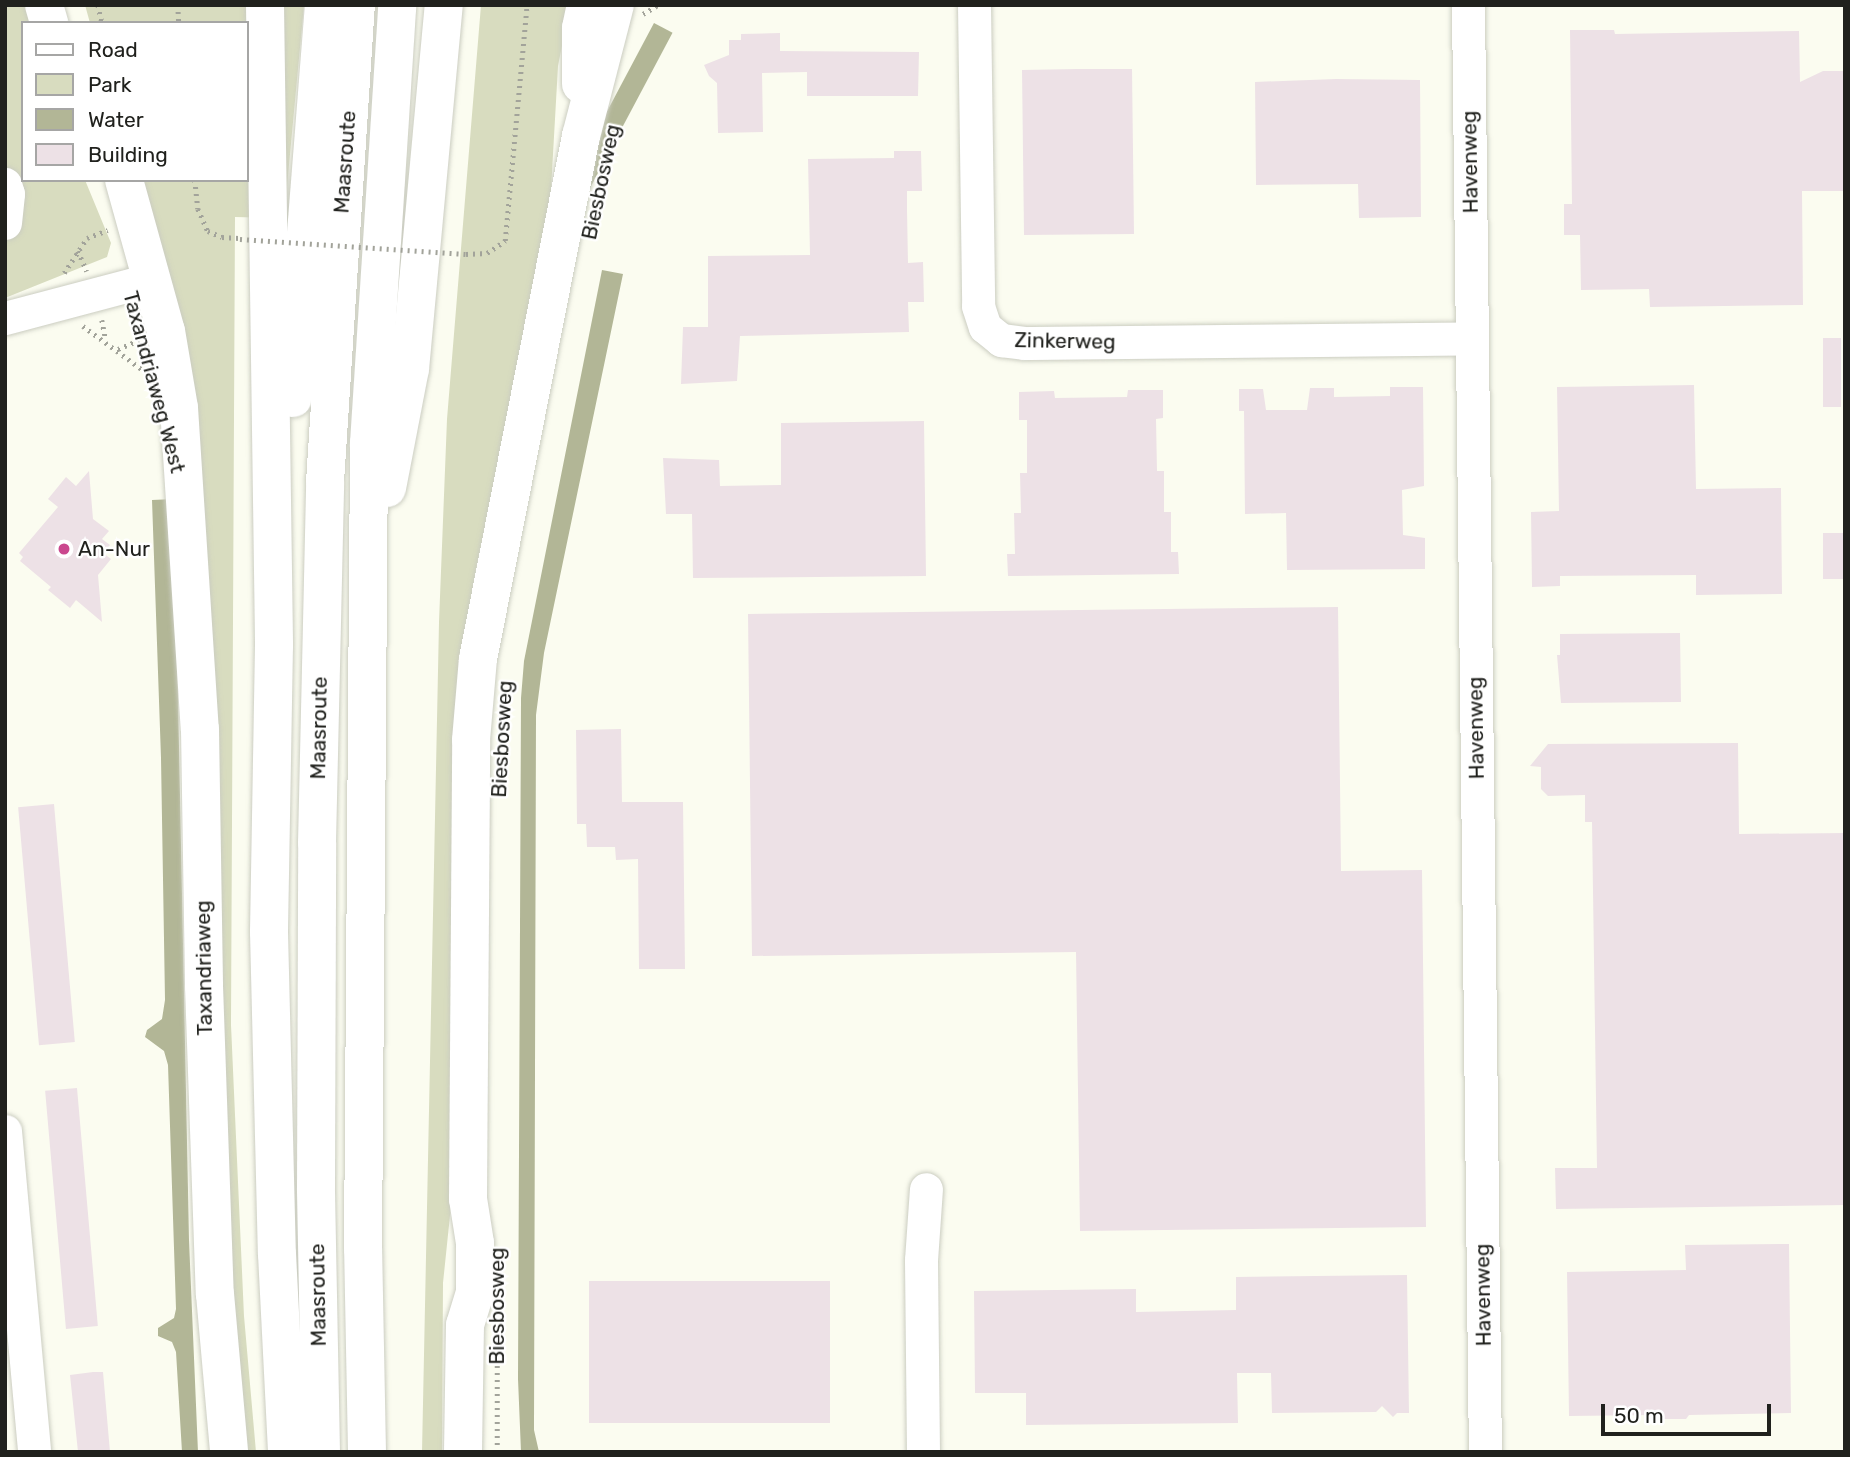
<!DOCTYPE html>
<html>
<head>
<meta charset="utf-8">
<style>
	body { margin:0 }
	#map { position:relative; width:1850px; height:1457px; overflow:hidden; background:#fbfcf0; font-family:Rubik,sans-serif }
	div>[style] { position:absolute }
	.green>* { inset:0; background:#d8dcbf }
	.water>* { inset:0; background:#b2b696; transform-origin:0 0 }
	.building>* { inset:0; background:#ede1e6; transform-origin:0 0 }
	.path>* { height:4.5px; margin-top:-2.25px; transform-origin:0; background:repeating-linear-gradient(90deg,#a2a39a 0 2px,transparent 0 7px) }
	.roads { filter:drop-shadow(0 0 2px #cbcdc1) drop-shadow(0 0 2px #cbcdc1) }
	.minor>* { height:33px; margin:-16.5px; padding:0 16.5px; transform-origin:16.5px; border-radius:16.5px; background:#fff }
	.major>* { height:38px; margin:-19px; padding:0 19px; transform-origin:19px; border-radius:19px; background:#fff }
	.highway>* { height:38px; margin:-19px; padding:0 19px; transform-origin:19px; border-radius:19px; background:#fff }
	.path-bridge>* { height:4.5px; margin-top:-2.25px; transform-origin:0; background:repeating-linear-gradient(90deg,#a2a39a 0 2px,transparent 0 7px) }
	.dots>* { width:19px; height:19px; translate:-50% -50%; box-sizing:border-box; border:4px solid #fff; border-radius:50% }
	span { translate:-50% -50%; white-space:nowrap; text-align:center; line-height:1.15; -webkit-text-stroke:5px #fff; paint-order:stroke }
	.street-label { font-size:21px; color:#20211d }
	.poi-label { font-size:21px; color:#20211d }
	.left { translate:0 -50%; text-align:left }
	.frame { position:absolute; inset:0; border:7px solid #20211d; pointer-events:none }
	.legend { position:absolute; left:21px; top:21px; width:228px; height:161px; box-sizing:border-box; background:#fff; border:2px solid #a6a6a5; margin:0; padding:9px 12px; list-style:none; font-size:21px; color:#20211d }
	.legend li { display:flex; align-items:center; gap:14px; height:35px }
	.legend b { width:35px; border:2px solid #a6a6a5 }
	.scale { position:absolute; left:1601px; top:1404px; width:170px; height:32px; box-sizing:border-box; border:4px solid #20211d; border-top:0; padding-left:9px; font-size:21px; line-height:24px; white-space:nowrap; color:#20211d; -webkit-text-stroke:5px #fff; paint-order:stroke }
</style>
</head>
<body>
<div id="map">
	<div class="green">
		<div style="clip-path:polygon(5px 5px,32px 5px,36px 23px,23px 23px,23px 180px,85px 180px,111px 243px,107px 257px,5px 298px)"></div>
		<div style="clip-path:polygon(85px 5px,304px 5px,284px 218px,235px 217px,231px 1025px,244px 1316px,256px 1452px,241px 1452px,228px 1284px,217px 768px,136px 180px,247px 180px,247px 23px,90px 23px)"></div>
		<div style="clip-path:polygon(481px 5px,570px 5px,558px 66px,549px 225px,476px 569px,457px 687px,457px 1148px,443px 1283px,442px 1452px,422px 1452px,439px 622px,447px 419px)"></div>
	</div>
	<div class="water">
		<div style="left:654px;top:23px;width:21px;height:195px;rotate:28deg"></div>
		<div style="clip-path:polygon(602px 270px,623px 274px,544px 653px,536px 715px,534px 1430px,539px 1452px,521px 1452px,518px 1379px,521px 698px,524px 661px)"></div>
		<div style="clip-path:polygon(174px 499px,189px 1240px,198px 1452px,182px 1452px,176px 1352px,172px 1342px,158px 1336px,158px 1328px,174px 1318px,176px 1309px,168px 1065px,164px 1051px,145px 1037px,147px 1030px,162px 1019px,165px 1000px,161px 758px,152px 500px)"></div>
	</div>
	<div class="building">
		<div style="clip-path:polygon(1570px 30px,1614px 30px,1615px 34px,1799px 31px,1800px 82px,1823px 71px,1845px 71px,1845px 191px,1802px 191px,1803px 305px,1650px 307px,1649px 289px,1581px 290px,1580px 235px,1564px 235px,1564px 204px,1572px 204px)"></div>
		<div style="clip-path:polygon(780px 33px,780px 51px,919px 52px,918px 96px,807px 96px,807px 72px,762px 73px,763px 132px,718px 133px,717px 83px,709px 76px,704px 65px,729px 55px,729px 40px,741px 40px,741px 34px)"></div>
		<div style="clip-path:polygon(1077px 69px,1132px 69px,1134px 234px,1024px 235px,1022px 70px)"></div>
		<div style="clip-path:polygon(1336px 79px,1420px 80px,1421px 217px,1359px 218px,1358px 184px,1256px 185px,1255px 82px)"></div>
		<div style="clip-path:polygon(894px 151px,921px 151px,922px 191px,907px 191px,907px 210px,908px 263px,923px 262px,924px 302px,908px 302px,909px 332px,740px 336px,737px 381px,681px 384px,683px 327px,708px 327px,708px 256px,810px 255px,808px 159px,894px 158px)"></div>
		<div style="left:1823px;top:338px;width:18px;height:69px"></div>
		<div style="clip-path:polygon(1694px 385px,1696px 489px,1781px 488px,1782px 594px,1696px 595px,1696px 575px,1560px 576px,1560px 586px,1532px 587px,1531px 512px,1559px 511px,1557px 387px)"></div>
		<div style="clip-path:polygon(1390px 387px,1423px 387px,1424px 486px,1402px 490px,1403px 535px,1425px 538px,1425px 569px,1287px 570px,1286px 513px,1245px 514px,1244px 411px,1239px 411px,1239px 389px,1263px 389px,1266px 410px,1307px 410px,1310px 388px,1334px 388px,1334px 397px,1390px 396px)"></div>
		<div style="clip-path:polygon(1128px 390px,1163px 390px,1163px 418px,1156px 419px,1157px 471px,1164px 471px,1164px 512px,1171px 512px,1171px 552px,1178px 552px,1179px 574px,1008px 576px,1007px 554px,1015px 554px,1014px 513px,1021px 513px,1020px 473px,1027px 473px,1027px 420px,1019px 420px,1019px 392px,1054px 391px,1055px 398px,1127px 397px)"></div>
		<div style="clip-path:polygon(924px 421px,926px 576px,693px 578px,692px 514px,666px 514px,663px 458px,719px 460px,720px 486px,781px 485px,781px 423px)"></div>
		<div style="clip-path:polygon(89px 471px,93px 519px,109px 531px,102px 539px,110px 545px,103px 553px,111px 559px,98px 575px,102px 622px,76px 600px,70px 608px,48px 590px,51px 587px,20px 561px,23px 557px,19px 553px,58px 507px,48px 499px,66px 477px,76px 486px)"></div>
		<div style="left:1823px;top:533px;width:22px;height:46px"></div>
		<div style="clip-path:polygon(1338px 607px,1341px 871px,1422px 870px,1426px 1227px,1080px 1231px,1076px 952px,752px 956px,748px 614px)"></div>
		<div style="clip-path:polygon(1680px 633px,1681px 702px,1561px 703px,1557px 655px,1560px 655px,1560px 634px)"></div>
		<div style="clip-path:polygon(621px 729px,622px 802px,683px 802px,685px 969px,639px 969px,638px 859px,616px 860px,615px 847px,587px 847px,586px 824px,577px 824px,576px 730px)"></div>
		<div style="clip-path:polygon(1738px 743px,1739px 834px,1845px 833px,1845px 1205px,1556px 1209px,1555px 1168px,1597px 1168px,1592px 822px,1585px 822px,1585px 795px,1548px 796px,1541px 789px,1541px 767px,1530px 766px,1548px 744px)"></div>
		<div style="left:54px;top:804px;width:239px;height:36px;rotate:85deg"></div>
		<div style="left:77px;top:1088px;width:239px;height:32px;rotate:85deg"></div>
		<div style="clip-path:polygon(1789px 1244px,1791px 1413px,1689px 1415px,1686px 1419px,1657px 1419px,1653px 1415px,1569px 1416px,1567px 1272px,1686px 1270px,1685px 1245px)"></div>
		<div style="clip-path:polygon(1407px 1275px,1409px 1413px,1397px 1413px,1393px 1417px,1382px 1406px,1376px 1412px,1272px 1413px,1271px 1373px,1237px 1373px,1238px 1423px,1026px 1425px,1026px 1393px,975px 1393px,974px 1291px,1136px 1289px,1136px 1312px,1236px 1310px,1236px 1277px)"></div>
		<div style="left:830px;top:1281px;width:142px;height:241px;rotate:90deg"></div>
		<div style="clip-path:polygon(93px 1372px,103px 1372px,110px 1452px,78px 1452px,70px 1375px)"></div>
	</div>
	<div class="path">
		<div style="left:98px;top:5px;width:18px;rotate:77deg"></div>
		<div style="left:178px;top:5px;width:18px;rotate:87deg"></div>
		<div style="left:643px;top:14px;width:17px;rotate:-31deg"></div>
		<div style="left:195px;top:180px;width:29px;rotate:84deg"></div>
		<div style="left:198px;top:209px;width:24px;rotate:66deg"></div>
		<div style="left:208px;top:231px;width:15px;rotate:23deg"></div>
		<div style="left:222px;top:237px;width:17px;rotate:3deg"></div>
		<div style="left:78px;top:251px;width:22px;rotate:66deg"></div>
		<div style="left:466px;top:254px;width:21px;rotate:-3deg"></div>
		<div style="left:487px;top:253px;width:22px;rotate:-34deg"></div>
		<div style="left:505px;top:241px;width:237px;rotate:-84.7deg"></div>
		<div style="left:64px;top:273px;width:42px;rotate:-56.7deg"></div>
		<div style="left:87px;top:238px;width:22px;rotate:-21deg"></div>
		<div style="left:102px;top:320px;width:20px;rotate:79deg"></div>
		<div style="left:83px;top:326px;width:74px;rotate:36.3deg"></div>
		<div style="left:118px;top:349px;width:23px;rotate:-23deg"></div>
		<div style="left:497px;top:1452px;width:87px;rotate:-90deg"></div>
	</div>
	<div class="roads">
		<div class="minor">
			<div style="left:974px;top:5px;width:301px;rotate:89.2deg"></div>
			<div style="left:978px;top:306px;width:22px;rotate:72deg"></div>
			<div style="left:985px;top:327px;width:21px;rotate:39deg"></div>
			<div style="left:1001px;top:340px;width:23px;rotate:7deg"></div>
			<div style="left:1024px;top:343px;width:448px;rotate:-0.6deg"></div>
			<div style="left:1468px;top:5px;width:1447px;rotate:89.33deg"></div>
			<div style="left:5px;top:184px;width:10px;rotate:73deg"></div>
			<div style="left:8px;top:194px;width:29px;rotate:96deg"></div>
			<div style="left:5px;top:318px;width:153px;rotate:-14.8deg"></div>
			<div style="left:5px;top:1131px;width:322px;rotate:84.8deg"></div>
			<div style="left:923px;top:1452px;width:192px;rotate:-90.6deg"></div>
			<div style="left:921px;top:1260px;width:71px;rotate:-86deg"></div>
		</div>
		<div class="major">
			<div style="left:44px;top:5px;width:19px;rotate:74deg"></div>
			<div style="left:581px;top:84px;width:56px;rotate:-90deg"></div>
			<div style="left:581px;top:28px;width:24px;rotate:-78deg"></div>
			<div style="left:124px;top:180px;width:157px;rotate:74.5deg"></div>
			<div style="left:166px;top:331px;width:78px;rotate:80.4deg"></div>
			<div style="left:179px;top:408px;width:322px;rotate:86.3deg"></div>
			<div style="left:200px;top:729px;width:257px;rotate:89.1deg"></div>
			<div style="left:204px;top:986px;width:308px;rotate:88deg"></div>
			<div style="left:215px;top:1294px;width:159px;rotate:84.9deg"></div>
			<div style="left:463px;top:1452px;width:127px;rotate:-89.1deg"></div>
			<div style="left:465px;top:1325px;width:34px;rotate:-73deg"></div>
			<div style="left:475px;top:1292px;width:49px;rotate:-90deg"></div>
			<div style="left:475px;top:1243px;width:45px;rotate:-99deg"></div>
			<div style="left:468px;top:1199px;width:459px;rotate:-89.6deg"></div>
			<div style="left:471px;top:740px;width:81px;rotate:-85.1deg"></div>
			<div style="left:478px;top:659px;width:533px;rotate:-78.86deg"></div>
			<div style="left:581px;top:136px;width:135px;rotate:-75.5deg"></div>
		</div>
		<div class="highway">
			<div style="left:265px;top:5px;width:640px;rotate:89.19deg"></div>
			<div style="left:274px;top:645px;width:287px;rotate:91deg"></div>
			<div style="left:269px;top:932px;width:322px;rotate:88.6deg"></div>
			<div style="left:277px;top:1254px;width:198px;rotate:87.1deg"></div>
			<div style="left:293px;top:398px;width:394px;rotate:-85.5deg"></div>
			<div style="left:387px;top:488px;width:121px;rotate:-79.1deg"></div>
			<div style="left:410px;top:369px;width:366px;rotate:-84.7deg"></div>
			<div style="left:321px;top:1452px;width:264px;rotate:-91.1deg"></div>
			<div style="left:316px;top:1188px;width:345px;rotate:-89.8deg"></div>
			<div style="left:317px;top:843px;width:361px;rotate:-88.7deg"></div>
			<div style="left:325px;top:482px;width:478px;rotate:-86.3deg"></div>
			<div style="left:367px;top:1452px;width:203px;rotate:-91.1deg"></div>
			<div style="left:363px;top:1249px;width:806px;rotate:-89.57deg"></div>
			<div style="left:369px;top:443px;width:439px;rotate:-86.3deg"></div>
		</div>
	</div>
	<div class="path-bridge">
		<div style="left:240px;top:239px;width:226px;rotate:3.8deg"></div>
	</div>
	<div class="dots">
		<div style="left:64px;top:549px;background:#ca478e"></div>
	</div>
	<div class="street-label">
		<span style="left:345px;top:162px;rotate:-86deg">Maasroute</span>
		<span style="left:1470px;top:162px;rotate:-91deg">Havenweg</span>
		<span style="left:601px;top:182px;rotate:-78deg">Biesbosweg</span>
		<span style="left:1065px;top:341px;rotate:1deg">Zinkerweg</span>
		<span style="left:154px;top:382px;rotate:75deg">Taxandriaweg West</span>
		<span style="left:319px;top:728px;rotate:-89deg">Maasroute</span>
		<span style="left:1476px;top:728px;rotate:-91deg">Havenweg</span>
		<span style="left:502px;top:739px;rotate:-87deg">Biesbosweg</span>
		<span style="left:204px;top:968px;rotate:-91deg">Taxandriaweg</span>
		<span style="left:318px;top:1295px;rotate:-91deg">Maasroute</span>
		<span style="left:1483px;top:1295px;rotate:-91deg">Havenweg</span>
		<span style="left:497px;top:1306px;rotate:-90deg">Biesbosweg</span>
	</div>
	<div class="poi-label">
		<span class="left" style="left:78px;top:549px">An-Nur</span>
	</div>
	<div class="frame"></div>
	<ul class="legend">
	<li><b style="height:9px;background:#fff"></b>Road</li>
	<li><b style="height:19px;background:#d8dcbf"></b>Park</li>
	<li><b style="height:19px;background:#b2b696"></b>Water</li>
	<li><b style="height:19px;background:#ede1e6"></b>Building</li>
	</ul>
	<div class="scale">50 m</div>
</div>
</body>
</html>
